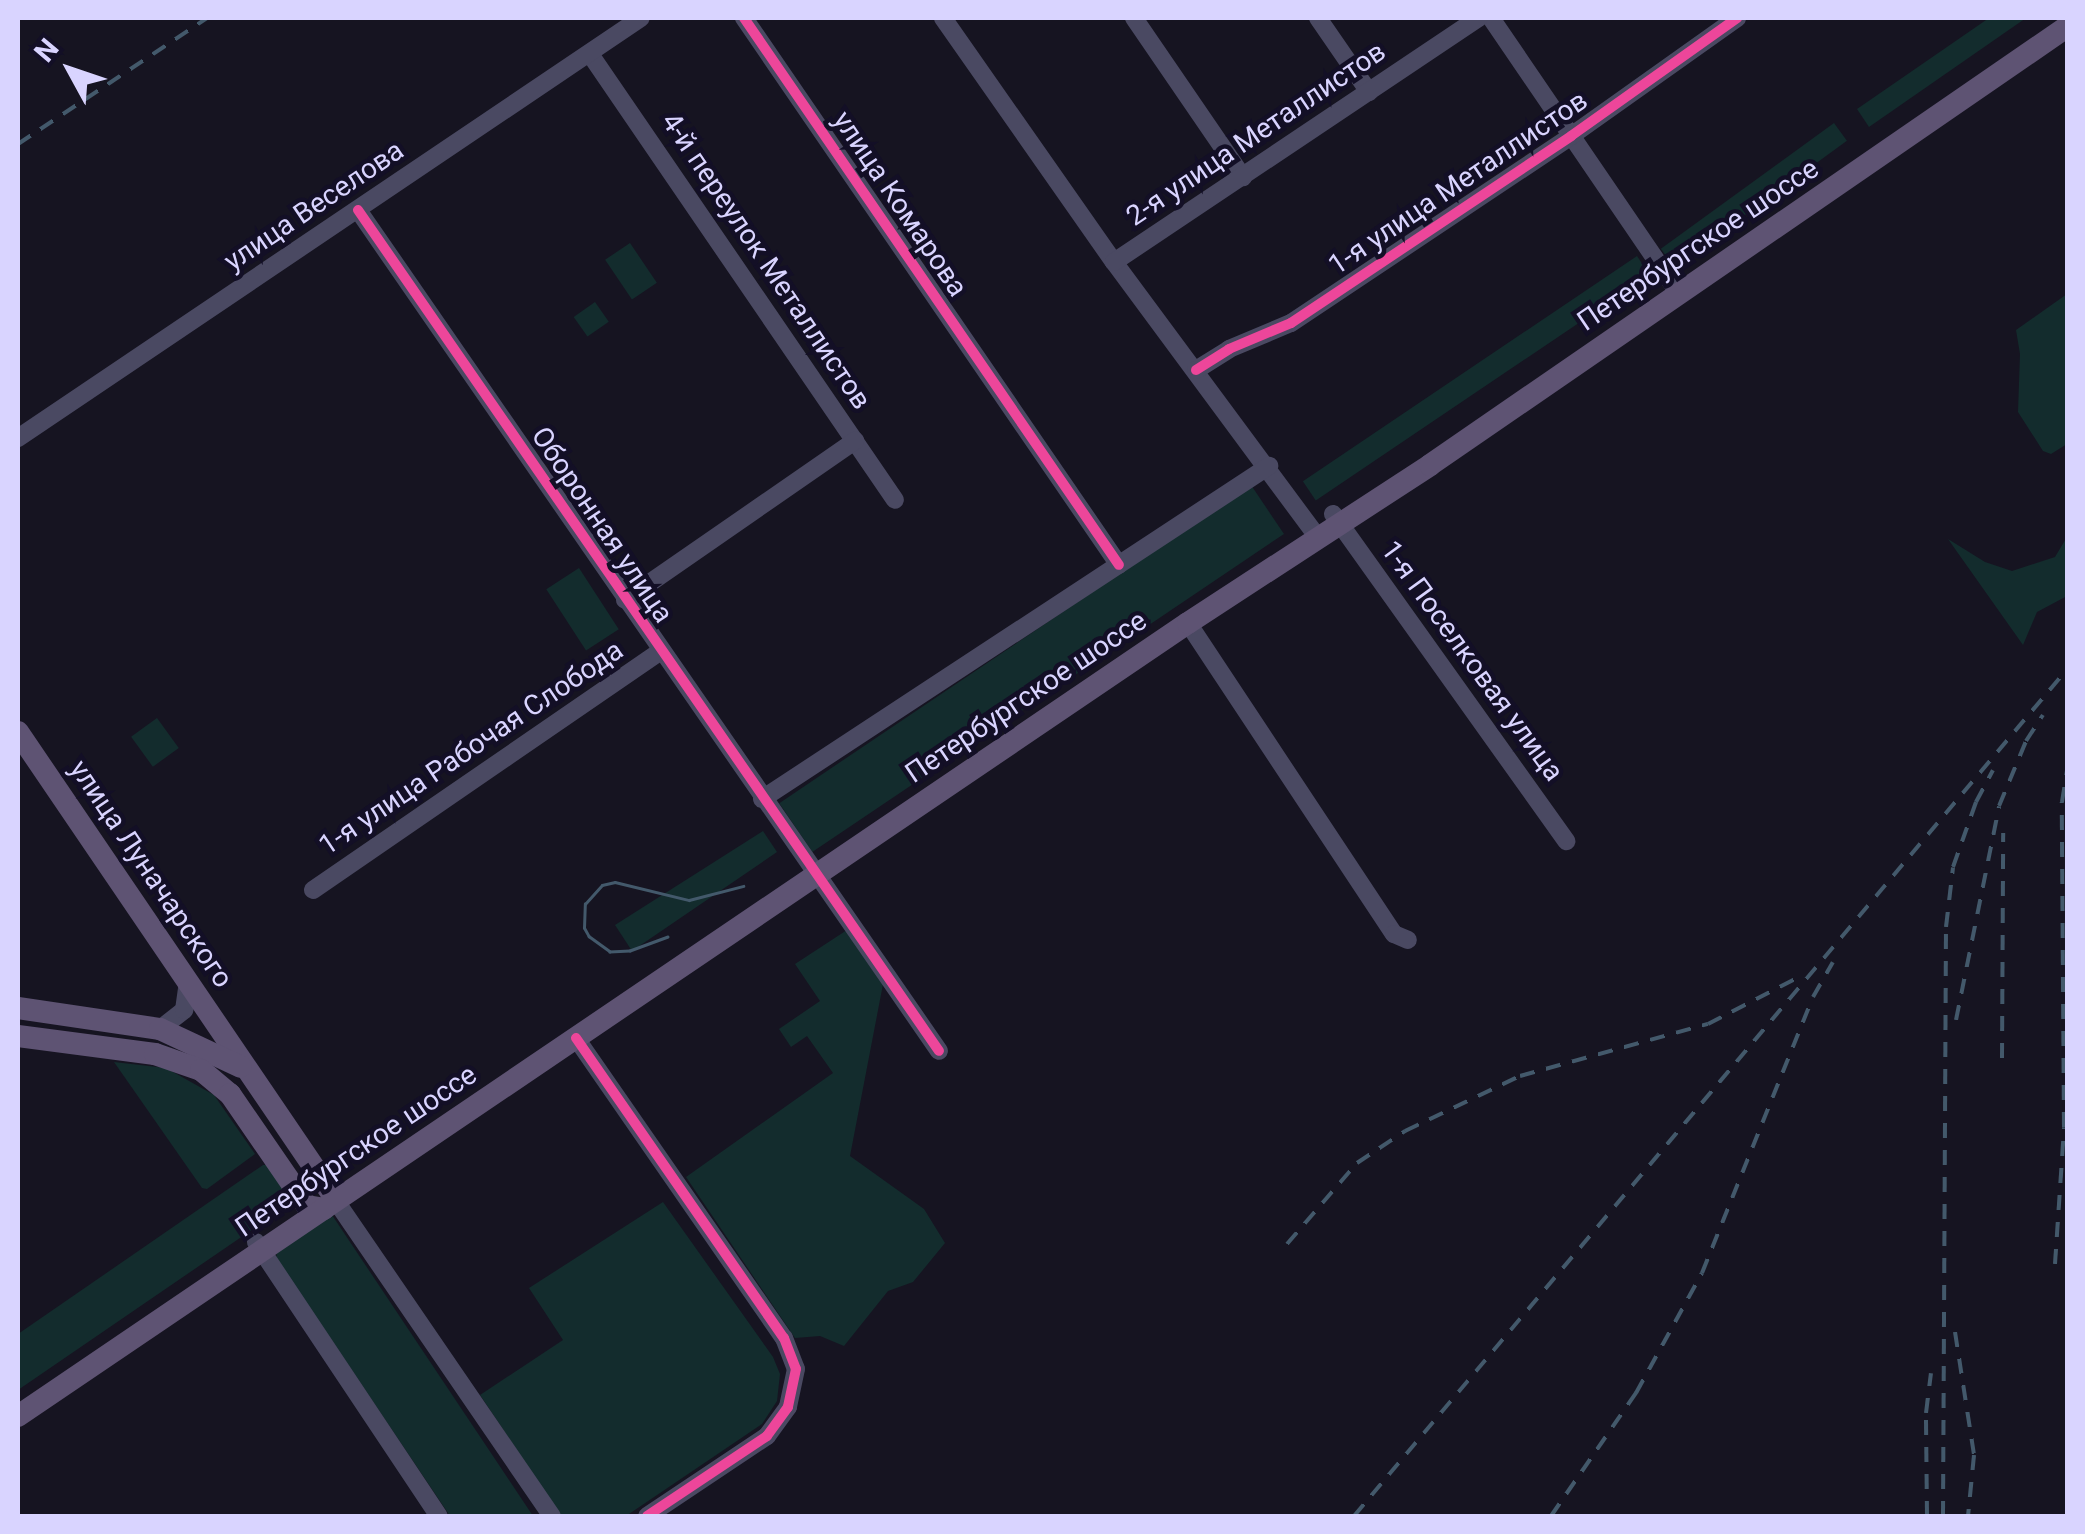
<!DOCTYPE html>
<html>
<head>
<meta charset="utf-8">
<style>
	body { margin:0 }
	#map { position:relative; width:2085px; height:1534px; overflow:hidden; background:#161421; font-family:Roboto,sans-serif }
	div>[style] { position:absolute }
	.green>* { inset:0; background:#132c2d; transform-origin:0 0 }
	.minor>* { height:18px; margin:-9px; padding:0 9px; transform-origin:9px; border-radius:9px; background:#4a4962 }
	.major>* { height:22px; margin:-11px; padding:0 11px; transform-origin:11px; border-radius:11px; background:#5e5373 }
	.tram>* { height:2.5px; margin:-1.25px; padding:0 1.25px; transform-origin:1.25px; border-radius:1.25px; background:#43596b }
	.rail>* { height:4px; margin-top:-2px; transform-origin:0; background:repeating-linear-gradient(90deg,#43596b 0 15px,transparent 0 27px) }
	.cycleway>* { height:10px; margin:-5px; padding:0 5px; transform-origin:5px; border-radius:5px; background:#ed469a }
	span { translate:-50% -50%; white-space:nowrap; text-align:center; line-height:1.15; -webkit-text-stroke:9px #130f26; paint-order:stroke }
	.street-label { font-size:28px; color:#d9d4ff }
	.frame { position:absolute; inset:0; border:20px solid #d9d4ff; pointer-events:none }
	.north { position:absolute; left:20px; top:20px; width:100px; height:100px; -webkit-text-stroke:8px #130f26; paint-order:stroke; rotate:310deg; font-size:28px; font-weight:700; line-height:40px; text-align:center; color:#d9d4ff }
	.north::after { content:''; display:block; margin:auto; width:35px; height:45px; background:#d9d4ff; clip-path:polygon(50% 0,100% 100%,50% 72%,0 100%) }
</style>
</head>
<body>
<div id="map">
	<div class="green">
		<div style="clip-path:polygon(1989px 18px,2026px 18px,1869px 127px,1857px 109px)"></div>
		<div style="left:1834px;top:123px;width:22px;height:214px;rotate:54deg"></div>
		<div style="left:630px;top:243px;width:48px;height:30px;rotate:56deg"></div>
		<div style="left:1637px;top:256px;width:23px;height:403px;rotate:56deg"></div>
		<div style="clip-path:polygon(2067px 294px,2067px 444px,2051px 454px,2043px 451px,2018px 412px,2020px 354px,2016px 330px)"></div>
		<div style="left:595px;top:302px;width:24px;height:26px;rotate:55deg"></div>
		<div style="left:1251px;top:485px;width:59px;height:569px;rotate:56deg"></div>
		<div style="clip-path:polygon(2067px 537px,2067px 596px,2037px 612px,2023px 645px,1948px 539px,1985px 562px,2012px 571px,2055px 557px)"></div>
		<div style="left:579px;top:568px;width:73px;height:39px;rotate:57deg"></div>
		<div style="left:157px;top:718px;width:37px;height:32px;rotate:54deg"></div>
		<div style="clip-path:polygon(763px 831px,777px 852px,632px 951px,615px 925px)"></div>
		<div style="clip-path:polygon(847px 930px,884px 979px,850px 1156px,924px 1209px,945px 1243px,913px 1282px,888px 1291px,844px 1346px,820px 1336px,795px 1338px,686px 1177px,833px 1073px,807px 1036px,791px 1047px,779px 1029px,820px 1001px,795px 964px)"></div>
		<div style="clip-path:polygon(114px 1062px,166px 1068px,214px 1095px,255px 1154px,207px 1189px,202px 1188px)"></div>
		<div style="clip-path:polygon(263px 1165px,269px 1165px,291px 1203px,18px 1390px,18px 1334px)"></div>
		<div style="clip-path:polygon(663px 1202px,773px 1357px,780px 1374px,777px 1401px,762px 1424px,626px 1516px,561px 1516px,480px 1395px,563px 1340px,529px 1288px)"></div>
		<div style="clip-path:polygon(330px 1212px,533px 1516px,450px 1516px,277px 1259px,276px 1251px)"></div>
	</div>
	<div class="minor">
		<div style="left:744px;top:18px;width:663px;rotate:55.57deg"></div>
		<div style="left:943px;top:18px;width:298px;rotate:55deg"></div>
		<div style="left:1114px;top:262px;width:343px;rotate:53.5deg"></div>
		<div style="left:1134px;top:18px;width:193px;rotate:55.6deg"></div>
		<div style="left:1318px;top:18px;width:90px;rotate:55.4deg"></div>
		<div style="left:1491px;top:18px;width:323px;rotate:55.7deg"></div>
		<div style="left:590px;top:54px;width:540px;rotate:55.63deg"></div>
		<div style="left:358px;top:210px;width:1022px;rotate:55.36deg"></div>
		<div style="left:1114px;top:262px;width:439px;rotate:-33.8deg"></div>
		<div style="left:1196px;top:370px;width:39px;rotate:-32deg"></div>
		<div style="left:1229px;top:349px;width:67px;rotate:-22.8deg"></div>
		<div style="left:1291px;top:323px;width:337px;rotate:-33.7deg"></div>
		<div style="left:1571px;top:136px;width:204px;rotate:-35.4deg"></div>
		<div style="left:18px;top:438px;width:751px;rotate:-33.99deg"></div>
		<div style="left:1333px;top:514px;width:402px;rotate:54.5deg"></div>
		<div style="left:625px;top:600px;width:280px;rotate:-34.7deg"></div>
		<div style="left:1188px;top:623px;width:373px;rotate:56.5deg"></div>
		<div style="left:1394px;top:934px;width:15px;rotate:23deg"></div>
		<div style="left:762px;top:799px;width:607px;rotate:-33.3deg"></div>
		<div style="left:313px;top:890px;width:422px;rotate:-34.5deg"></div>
		<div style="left:160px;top:1029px;width:31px;rotate:-38deg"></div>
		<div style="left:184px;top:1010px;width:29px;rotate:-82deg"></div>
		<div style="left:576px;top:1038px;width:365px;rotate:55.3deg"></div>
		<div style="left:784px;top:1338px;width:33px;rotate:69deg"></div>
		<div style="left:796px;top:1369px;width:39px;rotate:102deg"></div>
		<div style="left:788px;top:1407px;width:36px;rotate:126deg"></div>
		<div style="left:767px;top:1436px;width:144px;rotate:146.3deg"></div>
		<div style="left:336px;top:1201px;width:382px;rotate:55.6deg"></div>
		<div style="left:256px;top:1242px;width:329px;rotate:56.3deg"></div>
	</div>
	<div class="major">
		<div style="left:18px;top:732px;width:555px;rotate:55.79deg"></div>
		<div style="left:18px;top:1008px;width:144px;rotate:8.4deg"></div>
		<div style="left:160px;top:1029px;width:89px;rotate:25.1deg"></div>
		<div style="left:18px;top:1036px;width:138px;rotate:7.5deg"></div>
		<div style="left:155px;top:1054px;width:49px;rotate:19.2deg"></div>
		<div style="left:201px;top:1070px;width:38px;rotate:40deg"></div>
		<div style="left:230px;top:1094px;width:136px;rotate:55.5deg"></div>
		<div style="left:307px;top:1206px;width:17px;rotate:10deg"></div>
		<div style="left:18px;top:1416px;width:1413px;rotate:-34.13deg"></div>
		<div style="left:1188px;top:623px;width:289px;rotate:-33.1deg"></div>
		<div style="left:1430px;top:465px;width:774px;rotate:-34.53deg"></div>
	</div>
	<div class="tram">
		<div style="left:668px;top:937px;width:40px;rotate:159.8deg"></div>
		<div style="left:630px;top:951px;width:20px;rotate:177deg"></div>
		<div style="left:610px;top:952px;width:26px;rotate:-144deg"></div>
		<div style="left:589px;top:937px;width:10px;rotate:-119deg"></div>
		<div style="left:584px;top:928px;width:24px;rotate:-88deg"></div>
		<div style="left:585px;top:904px;width:25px;rotate:-48deg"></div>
		<div style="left:602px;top:885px;width:13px;rotate:-13deg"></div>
		<div style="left:615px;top:882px;width:76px;rotate:13.7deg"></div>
		<div style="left:689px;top:900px;width:56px;rotate:-14.5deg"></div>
	</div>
	<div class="rail">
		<div style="left:18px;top:144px;width:227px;rotate:-33.7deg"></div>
		<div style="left:1956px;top:1020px;width:218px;rotate:-78.6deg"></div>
		<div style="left:1999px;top:806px;width:70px;rotate:-67.4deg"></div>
		<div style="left:2026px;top:741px;width:31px;rotate:-57deg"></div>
		<div style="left:2002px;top:1058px;width:225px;rotate:-89.7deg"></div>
		<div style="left:1287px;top:1244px;width:107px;rotate:-49.2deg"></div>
		<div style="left:1357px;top:1163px;width:58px;rotate:-33.7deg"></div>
		<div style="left:1405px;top:1131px;width:127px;rotate:-25.6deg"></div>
		<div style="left:1520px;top:1076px;width:195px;rotate:-15.5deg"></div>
		<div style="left:1708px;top:1024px;width:98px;rotate:-27.3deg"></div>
		<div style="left:2055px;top:1264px;width:137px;rotate:-86.2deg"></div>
		<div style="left:2064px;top:1127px;width:325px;rotate:-90.4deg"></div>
		<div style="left:2062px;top:802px;width:37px;rotate:-81deg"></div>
		<div style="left:1955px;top:1332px;width:124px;rotate:81.2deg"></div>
		<div style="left:1974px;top:1455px;width:61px;rotate:95.6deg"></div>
		<div style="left:1354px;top:1516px;width:1109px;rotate:-49.9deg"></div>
		<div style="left:1551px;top:1516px;width:150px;rotate:-55.4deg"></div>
		<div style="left:1636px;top:1393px;width:137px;rotate:-61.2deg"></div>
		<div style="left:1702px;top:1273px;width:297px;rotate:-68.1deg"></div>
		<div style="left:1813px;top:997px;width:40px;rotate:-60.3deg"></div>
		<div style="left:1927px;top:1516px;width:103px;rotate:-90.6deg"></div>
		<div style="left:1926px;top:1413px;width:40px;rotate:-82.9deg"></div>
		<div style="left:1943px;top:1516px;width:589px;rotate:-89.71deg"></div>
		<div style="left:1946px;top:927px;width:60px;rotate:-83.3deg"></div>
		<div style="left:1953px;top:867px;width:69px;rotate:-70.5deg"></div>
		<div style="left:1976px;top:802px;width:36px;rotate:-62deg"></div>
	</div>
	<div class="cycleway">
		<div style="left:744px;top:18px;width:663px;rotate:55.57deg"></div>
		<div style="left:358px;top:210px;width:1022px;rotate:55.36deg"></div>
		<div style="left:1196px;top:370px;width:39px;rotate:-32deg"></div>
		<div style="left:1229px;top:349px;width:67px;rotate:-22.8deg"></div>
		<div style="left:1291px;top:323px;width:337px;rotate:-33.7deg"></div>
		<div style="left:1571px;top:136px;width:204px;rotate:-35.4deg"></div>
		<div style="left:576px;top:1038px;width:365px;rotate:55.3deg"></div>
		<div style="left:784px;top:1338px;width:33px;rotate:69deg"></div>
		<div style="left:796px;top:1369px;width:39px;rotate:102deg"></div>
		<div style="left:788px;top:1407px;width:36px;rotate:126deg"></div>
		<div style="left:767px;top:1436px;width:144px;rotate:146.3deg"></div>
	</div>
	<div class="street-label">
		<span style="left:1256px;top:134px;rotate:-34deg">2-я улица Металлистов</span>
		<span style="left:1458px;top:183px;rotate:-34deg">1-я улица Металлистов</span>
		<span style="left:900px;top:204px;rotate:56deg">улица Комарова</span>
		<span style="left:314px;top:206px;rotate:-34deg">улица Веселова</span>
		<span style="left:1698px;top:245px;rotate:-34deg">Петербургское шоссе</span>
		<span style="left:766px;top:261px;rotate:56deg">4-й переулок Металлистов</span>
		<span style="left:602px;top:525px;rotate:56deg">Оборонная улица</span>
		<span style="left:1472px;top:661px;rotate:54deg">1-я Поселковая улица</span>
		<span style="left:1026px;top:697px;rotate:-34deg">Петербургское шоссе</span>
		<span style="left:471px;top:748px;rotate:-34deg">1-я улица Рабочая Слобода</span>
		<span style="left:151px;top:874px;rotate:56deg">улица Луначарского</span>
		<span style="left:356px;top:1151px;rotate:-34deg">Петербургское шоссе</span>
	</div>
	<div class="frame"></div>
	<div class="north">N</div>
</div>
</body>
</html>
